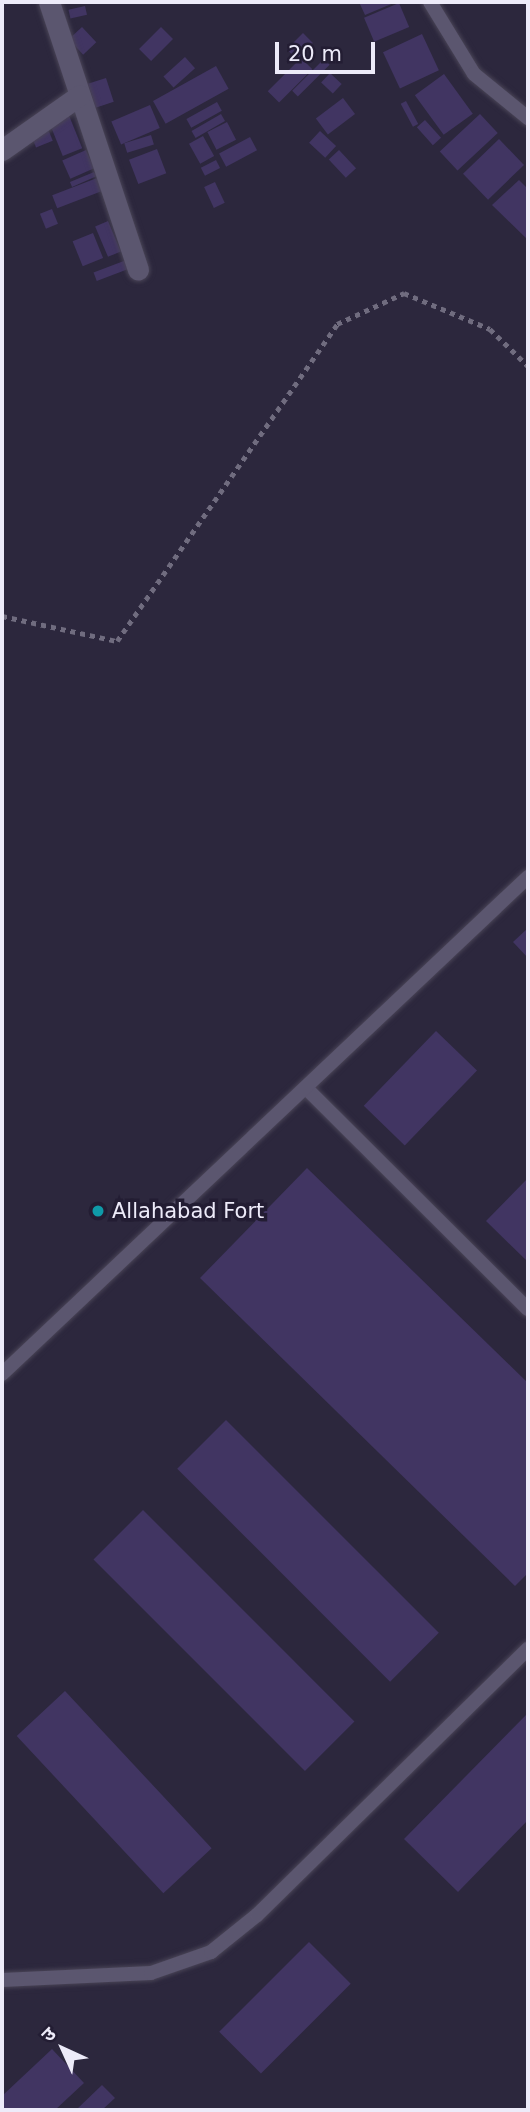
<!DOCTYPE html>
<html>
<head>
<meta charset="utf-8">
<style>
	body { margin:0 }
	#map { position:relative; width:530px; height:2112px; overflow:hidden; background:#2c273d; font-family:"DejaVu Sans","Noto Sans Devanagari",sans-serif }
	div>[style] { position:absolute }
	.building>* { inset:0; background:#413562; transform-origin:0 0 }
	.path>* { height:4.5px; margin-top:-2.25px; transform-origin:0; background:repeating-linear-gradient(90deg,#706c7f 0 5px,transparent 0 10px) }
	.roads { filter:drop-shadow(0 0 2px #494456) drop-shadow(0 0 2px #494456) }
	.lane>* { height:14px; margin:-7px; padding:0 7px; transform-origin:7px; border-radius:7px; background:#5b566f }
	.street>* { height:21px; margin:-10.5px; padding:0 10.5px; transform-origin:10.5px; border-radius:10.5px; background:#5b566f }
	.dots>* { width:19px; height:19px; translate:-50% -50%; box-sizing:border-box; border:4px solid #231d33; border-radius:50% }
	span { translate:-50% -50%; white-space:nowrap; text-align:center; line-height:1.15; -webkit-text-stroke:7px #231d33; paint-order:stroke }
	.poi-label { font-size:21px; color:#edebf9 }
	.left { translate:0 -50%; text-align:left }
	.frame { position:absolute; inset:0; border:4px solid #edebf9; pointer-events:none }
	.north { position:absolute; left:28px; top:2014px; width:70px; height:70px; -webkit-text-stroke:5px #231d33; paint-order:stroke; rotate:315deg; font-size:19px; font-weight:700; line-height:28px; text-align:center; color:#edebf9 }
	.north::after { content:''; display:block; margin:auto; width:24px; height:32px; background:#edebf9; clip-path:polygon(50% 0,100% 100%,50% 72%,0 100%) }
	.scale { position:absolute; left:275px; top:42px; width:100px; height:32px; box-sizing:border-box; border:4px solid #edebf9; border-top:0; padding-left:9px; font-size:21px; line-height:24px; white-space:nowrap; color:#edebf9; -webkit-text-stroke:5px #231d33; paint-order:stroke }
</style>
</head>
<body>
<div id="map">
	<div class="building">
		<div style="clip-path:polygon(359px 2px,396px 2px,365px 15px)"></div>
		<div style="left:399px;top:3px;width:26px;height:38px;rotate:67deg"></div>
		<div style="left:85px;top:6px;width:9px;height:17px;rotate:77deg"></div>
		<div style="left:82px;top:27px;width:21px;height:18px;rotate:47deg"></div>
		<div style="left:161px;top:27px;width:17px;height:31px;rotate:45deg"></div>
		<div style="left:303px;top:33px;width:14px;height:23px;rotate:45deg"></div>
		<div style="left:422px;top:34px;width:40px;height:43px;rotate:65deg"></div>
		<div style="left:185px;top:57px;width:15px;height:29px;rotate:48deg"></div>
		<div style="left:301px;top:58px;width:16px;height:47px;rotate:45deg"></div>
		<div style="left:324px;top:59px;width:8px;height:45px;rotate:45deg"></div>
		<div style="left:216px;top:66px;width:26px;height:72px;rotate:61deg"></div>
		<div style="left:330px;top:73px;width:16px;height:13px;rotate:43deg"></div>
		<div style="left:444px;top:74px;width:49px;height:36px;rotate:54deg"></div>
		<div style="left:106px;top:78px;width:25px;height:19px;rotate:72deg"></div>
		<div style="left:343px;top:98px;width:20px;height:34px;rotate:53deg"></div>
		<div style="left:406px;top:101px;width:26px;height:6px;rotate:62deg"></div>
		<div style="left:217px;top:102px;width:10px;height:35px;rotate:61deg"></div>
		<div style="left:150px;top:105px;width:25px;height:42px;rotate:67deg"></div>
		<div style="left:68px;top:113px;width:38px;height:21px;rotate:68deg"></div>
		<div style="left:221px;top:114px;width:8px;height:34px;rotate:60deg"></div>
		<div style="left:480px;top:114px;width:26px;height:55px;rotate:47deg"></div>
		<div style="left:425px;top:120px;width:24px;height:11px;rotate:48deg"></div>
		<div style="left:227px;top:122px;width:20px;height:22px;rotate:63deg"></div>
		<div style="left:46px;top:124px;width:18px;height:18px;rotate:68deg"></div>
		<div style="left:320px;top:131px;width:22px;height:16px;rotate:43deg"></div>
		<div style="left:151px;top:135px;width:10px;height:28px;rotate:73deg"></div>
		<div style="left:203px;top:136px;width:23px;height:16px;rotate:61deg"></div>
		<div style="left:250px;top:137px;width:15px;height:35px;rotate:62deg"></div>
		<div style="left:499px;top:139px;width:36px;height:50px;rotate:46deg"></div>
		<div style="left:157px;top:149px;width:26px;height:30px;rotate:69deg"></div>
		<div style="left:86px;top:150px;width:20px;height:26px;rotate:66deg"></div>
		<div style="left:339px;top:150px;width:25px;height:14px;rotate:47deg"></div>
		<div style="left:216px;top:160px;width:9px;height:17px;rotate:63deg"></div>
		<div style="clip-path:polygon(94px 172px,97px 176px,72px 187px,70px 182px)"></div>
		<div style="left:97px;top:178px;width:14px;height:48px;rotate:69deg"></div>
		<div style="clip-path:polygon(519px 180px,528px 189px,528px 240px,492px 205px)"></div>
		<div style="left:215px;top:182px;width:23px;height:12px;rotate:65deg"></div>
		<div style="left:52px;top:209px;width:16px;height:13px;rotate:68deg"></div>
		<div style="left:108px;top:221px;width:33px;height:14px;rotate:67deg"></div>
		<div style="left:93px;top:233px;width:27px;height:22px;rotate:68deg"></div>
		<div style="left:129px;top:259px;width:9px;height:38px;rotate:69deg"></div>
		<div style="clip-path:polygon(528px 928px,528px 958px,513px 942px)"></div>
		<div style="left:436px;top:1031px;width:57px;height:104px;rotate:44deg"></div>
		<div style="clip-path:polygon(307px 1168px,528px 1383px,528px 1573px,515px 1586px,200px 1278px)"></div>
		<div style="clip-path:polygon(528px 1178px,528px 1262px,486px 1221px)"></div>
		<div style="left:226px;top:1420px;width:301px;height:69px;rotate:45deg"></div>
		<div style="left:143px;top:1510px;width:299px;height:70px;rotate:45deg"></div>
		<div style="left:65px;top:1691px;width:215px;height:66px;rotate:47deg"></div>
		<div style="clip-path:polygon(528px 1713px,528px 1820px,458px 1892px,404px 1839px)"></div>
		<div style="left:309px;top:1942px;width:59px;height:127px;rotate:45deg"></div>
		<div style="clip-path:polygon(52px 2049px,84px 2083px,55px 2110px,2px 2110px,2px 2096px)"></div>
		<div style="clip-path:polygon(102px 2085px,115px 2098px,102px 2110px,76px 2110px)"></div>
	</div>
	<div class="path">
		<div style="left:2px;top:616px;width:118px;rotate:12.3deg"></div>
		<div style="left:117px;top:641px;width:386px;rotate:-55.2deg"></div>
		<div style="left:337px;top:324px;width:74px;rotate:-24.8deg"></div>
		<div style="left:404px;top:293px;width:93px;rotate:22.7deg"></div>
		<div style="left:490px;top:329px;width:53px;rotate:44.2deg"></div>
	</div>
	<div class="roads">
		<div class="lane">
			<div style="left:430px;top:2px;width:84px;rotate:58.6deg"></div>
			<div style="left:474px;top:74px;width:70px;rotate:39.2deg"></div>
			<div style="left:306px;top:1088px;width:313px;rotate:44.9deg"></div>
			<div style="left:2px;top:1374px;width:724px;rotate:-43.38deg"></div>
			<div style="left:2px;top:1980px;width:149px;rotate:-2.7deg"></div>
			<div style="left:151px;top:1973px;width:64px;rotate:-19.3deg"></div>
			<div style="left:211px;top:1952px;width:59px;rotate:-38.8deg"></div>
			<div style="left:257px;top:1915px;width:380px;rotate:-44.5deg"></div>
		</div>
		<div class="street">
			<div style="left:49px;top:2px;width:282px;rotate:71.6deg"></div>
			<div style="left:2px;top:150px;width:95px;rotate:-35.2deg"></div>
		</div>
	</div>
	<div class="dots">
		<div style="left:98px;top:1211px;background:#0f9aa8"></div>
	</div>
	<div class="poi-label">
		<span class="left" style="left:112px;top:1211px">Allahabad Fort</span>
	</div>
	<div class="frame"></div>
	<div class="north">उ</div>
	<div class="scale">20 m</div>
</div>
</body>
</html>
